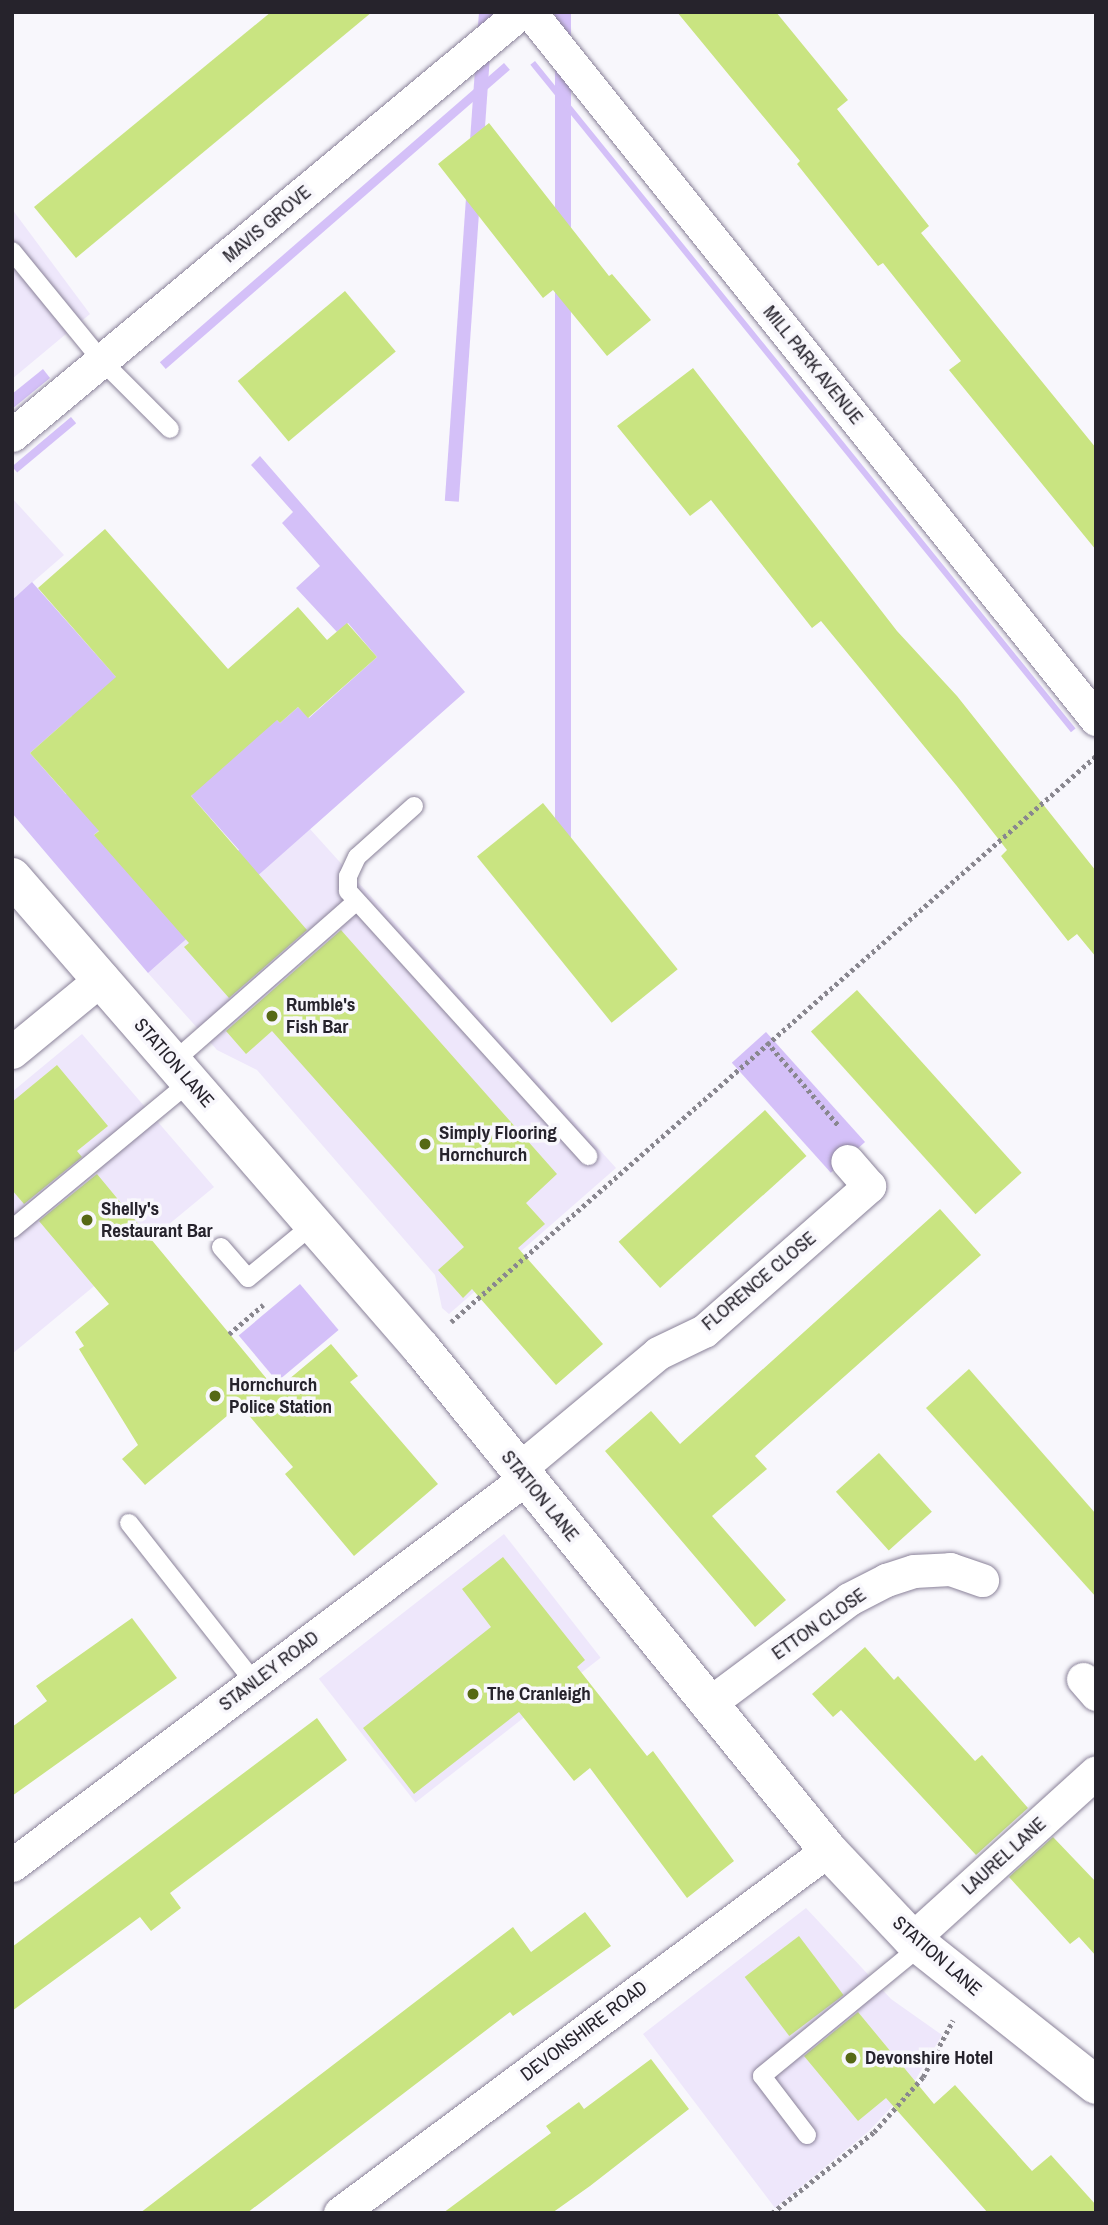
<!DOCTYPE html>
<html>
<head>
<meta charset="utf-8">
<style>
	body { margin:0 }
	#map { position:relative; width:1108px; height:2225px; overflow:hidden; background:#f8f7fc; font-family:"Archivo Narrow",sans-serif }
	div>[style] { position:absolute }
	.built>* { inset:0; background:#eee7fb; transform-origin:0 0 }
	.green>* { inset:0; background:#d4c0f8; transform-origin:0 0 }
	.building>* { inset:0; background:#c9e481; transform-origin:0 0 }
	.path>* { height:4.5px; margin-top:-2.25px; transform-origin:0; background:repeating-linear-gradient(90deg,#89878f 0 3.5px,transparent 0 7px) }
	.roads { filter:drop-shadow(0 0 2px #8a8299) drop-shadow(0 0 2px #8a8299) }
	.service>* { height:18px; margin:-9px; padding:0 9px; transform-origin:9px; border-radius:9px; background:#fff }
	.minor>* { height:33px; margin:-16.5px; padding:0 16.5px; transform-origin:16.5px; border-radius:16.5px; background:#fff }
	.tertiary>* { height:38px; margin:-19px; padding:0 19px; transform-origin:19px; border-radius:19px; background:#fff }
	.dots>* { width:19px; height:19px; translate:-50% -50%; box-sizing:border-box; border:4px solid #f8f7fc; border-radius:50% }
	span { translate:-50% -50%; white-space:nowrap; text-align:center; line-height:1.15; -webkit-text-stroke:7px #f8f7fc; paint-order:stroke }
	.street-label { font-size:19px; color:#26232c }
	.poi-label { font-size:19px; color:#26232c; font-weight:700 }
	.left { translate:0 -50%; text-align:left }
	.frame { position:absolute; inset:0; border:14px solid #26232c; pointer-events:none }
</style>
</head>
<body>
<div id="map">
	<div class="built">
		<div style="clip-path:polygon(12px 209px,90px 314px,12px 379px)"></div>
		<div style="clip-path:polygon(12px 498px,64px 555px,12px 600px)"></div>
		<div style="clip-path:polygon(310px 829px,616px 1168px,449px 1314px,442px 1308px,435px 1275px,257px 1070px,217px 1050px,148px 973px)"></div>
		<div style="clip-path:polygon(82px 1034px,214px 1187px,12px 1354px,12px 1092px)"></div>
		<div style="left:504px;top:1534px;width:157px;height:235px;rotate:52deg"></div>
		<div style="clip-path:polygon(806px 1908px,891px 1999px,942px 2035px,913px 2084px,869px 2131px,775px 2208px,643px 2034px)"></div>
	</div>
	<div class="green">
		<div style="left:479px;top:12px;width:14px;height:490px;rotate:4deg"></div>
		<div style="left:555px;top:12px;width:16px;height:863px"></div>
		<div style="left:535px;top:61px;width:859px;height:6px;rotate:51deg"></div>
		<div style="left:504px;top:63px;width:9px;height:456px;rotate:49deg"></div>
		<div style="clip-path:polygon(43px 369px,50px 378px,12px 409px,12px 394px)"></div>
		<div style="left:71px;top:417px;width:8px;height:77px;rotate:50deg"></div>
		<div style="clip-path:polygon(260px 456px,465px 692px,148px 973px,12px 813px,12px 600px,32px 582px,148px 713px,72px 716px,30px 753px,66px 794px,130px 803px,94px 835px,223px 864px,239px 850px,191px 796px,266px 708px,280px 723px,298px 707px,309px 718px,377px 657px,348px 623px,337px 632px,296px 588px,320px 566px,282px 523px,293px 512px,251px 465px)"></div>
		<div style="left:766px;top:1032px;width:148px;height:46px;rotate:48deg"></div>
		<div style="left:300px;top:1284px;width:60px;height:80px;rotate:50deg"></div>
	</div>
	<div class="building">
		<div style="clip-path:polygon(271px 12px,372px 12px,76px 258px,34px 207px)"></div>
		<div style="clip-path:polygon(677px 12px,776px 12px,848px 100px,837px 109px,929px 226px,921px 233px,1096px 448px,1096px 550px,949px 370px,961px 361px,883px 263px,878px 266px,797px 164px,800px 161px)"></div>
		<div style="clip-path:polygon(489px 123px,609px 276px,612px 274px,651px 320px,607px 356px,553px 290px,543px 298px,438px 164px)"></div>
		<div style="left:345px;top:291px;width:79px;height:140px;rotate:50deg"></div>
		<div style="clip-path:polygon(693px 368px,897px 631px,957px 696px,1096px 871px,1096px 957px,1077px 934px,1068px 941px,1001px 856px,1007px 850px,956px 785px,821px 621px,812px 628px,711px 500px,690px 516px,617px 426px)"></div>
		<div style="clip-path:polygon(105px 529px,228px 669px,298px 607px,327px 640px,347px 623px,377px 657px,308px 718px,298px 707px,280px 723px,277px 720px,191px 796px,307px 930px,229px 998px,184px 947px,189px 943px,94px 835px,99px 831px,30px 753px,116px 677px,38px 588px)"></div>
		<div style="left:543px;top:803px;width:214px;height:85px;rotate:51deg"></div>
		<div style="clip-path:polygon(341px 930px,557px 1174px,526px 1203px,545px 1224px,518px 1248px,603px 1344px,556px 1385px,472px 1289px,463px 1298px,438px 1270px,464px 1247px,272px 1031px,246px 1054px,226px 1031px)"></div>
		<div style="left:857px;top:990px;width:246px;height:62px;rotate:48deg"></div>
		<div style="clip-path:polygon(57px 1065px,108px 1126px,77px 1151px,82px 1157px,24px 1204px,12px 1190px,12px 1102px)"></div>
		<div style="left:765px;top:1110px;width:62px;height:197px;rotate:48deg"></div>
		<div style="clip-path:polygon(97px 1174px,276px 1390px,331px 1344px,358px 1376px,350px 1382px,438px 1484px,354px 1556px,285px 1474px,293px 1467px,240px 1405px,145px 1485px,122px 1459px,138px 1445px,79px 1349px,84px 1346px,75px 1332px,109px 1304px,39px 1221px)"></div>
		<div style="clip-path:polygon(940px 1209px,981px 1255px,755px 1456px,767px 1469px,712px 1516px,786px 1600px,755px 1627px,605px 1451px,651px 1411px,680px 1444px)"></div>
		<div style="clip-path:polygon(969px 1369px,1096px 1514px,1096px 1597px,926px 1408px)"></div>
		<div style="left:879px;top:1453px;width:79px;height:58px;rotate:48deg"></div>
		<div style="clip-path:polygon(503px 1557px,585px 1660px,577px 1667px,647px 1756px,653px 1751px,734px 1861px,687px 1898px,590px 1768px,574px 1781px,519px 1712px,414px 1794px,363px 1728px,491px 1627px,462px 1589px)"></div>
		<div style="clip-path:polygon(132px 1618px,177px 1678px,12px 1796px,12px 1727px,47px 1701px,36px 1686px)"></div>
		<div style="clip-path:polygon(865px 1647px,894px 1680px,898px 1676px,975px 1761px,982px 1755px,1028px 1808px,976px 1855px,841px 1710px,833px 1717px,812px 1694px)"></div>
		<div style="clip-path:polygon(317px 1718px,347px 1760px,170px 1893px,181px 1908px,151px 1931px,140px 1917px,12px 2011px,12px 1947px)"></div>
		<div style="clip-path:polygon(1053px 1837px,1096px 1882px,1096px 1956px,1079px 1937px,1070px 1944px,1009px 1877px)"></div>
		<div style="clip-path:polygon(585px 1912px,611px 1946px,513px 2016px,510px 2012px,247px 2213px,140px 2213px,513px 1927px,531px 1952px)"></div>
		<div style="left:799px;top:1936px;width:74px;height:68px;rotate:53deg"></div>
		<div style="clip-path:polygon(858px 2012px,934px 2104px,955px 2085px,1032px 2171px,1051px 2155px,1096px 2205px,1096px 2213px,988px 2213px,886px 2098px,858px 2121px,804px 2056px)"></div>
		<div style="clip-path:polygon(651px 2059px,689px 2109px,590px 2186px,552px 2213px,443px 2213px,551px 2133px,546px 2126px,579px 2102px,584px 2109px)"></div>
	</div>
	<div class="path">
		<div style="left:767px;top:1042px;width:111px;rotate:49.4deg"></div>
		<div style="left:451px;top:1322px;width:858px;rotate:-41.27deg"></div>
		<div style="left:229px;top:1334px;width:45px;rotate:-40.5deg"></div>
		<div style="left:772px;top:2213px;width:130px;rotate:-38.5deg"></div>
		<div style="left:874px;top:2132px;width:74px;rotate:-48.3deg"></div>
		<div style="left:923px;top:2077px;width:64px;rotate:-62.2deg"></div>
	</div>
	<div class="roads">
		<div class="service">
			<div style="left:12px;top:251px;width:142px;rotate:50.7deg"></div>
			<div style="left:102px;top:361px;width:96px;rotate:45deg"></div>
			<div style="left:414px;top:806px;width:76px;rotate:138.2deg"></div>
			<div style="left:357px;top:857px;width:21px;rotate:115deg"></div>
			<div style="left:348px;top:876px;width:15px;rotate:90deg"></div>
			<div style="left:348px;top:891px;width:358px;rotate:47.8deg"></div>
			<div style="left:173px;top:1062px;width:244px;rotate:-41.2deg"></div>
			<div style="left:12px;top:1229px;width:231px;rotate:-39.6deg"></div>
			<div style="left:221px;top:1247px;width:41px;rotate:48.9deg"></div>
			<div style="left:248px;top:1278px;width:87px;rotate:-39.4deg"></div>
			<div style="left:129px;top:1523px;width:202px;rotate:51.8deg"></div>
			<div style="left:807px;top:2135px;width:74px;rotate:-127.3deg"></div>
			<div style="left:762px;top:2076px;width:205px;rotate:-39.3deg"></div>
		</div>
		<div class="minor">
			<div style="left:530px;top:12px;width:906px;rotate:51.32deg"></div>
			<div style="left:12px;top:435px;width:662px;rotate:-39.73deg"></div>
			<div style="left:12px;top:1052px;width:117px;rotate:-39.4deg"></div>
			<div style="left:519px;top:1469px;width:181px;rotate:-39.8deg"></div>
			<div style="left:658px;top:1353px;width:51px;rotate:-25.6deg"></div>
			<div style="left:704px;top:1331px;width:220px;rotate:-41.3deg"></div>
			<div style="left:869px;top:1186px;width:33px;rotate:-131deg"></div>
			<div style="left:1083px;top:1679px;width:20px;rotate:49deg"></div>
			<div style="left:707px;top:1705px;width:177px;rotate:-36.7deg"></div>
			<div style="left:849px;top:1599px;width:42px;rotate:-27.2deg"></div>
			<div style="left:886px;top:1580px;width:29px;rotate:-18deg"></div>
			<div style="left:914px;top:1571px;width:36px;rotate:-3deg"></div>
			<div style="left:950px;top:1569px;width:34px;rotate:19deg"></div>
			<div style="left:12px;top:1865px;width:643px;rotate:-36.98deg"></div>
			<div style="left:912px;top:1939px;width:248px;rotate:-42.2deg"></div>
			<div style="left:340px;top:2213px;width:608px;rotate:-36.64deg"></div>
		</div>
		<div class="tertiary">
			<div style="left:12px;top:877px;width:624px;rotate:49.03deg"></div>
			<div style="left:421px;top:1348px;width:646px;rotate:50.97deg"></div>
			<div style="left:828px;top:1850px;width:122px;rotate:46.7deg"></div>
			<div style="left:912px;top:1939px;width:235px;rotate:38.4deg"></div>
		</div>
	</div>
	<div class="dots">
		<div style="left:272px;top:1016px;background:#566915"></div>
		<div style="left:425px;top:1144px;background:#566915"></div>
		<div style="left:87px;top:1220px;background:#566915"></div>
		<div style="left:215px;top:1396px;background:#566915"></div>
		<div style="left:473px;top:1694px;background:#566915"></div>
		<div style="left:851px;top:2058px;background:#566915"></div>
	</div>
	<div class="street-label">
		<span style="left:267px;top:224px;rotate:-40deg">MAVIS GROVE</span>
		<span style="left:813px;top:365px;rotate:51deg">MILL PARK AVENUE</span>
		<span style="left:174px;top:1063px;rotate:49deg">STATION LANE</span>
		<span style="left:759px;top:1281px;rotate:-40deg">FLORENCE CLOSE</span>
		<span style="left:540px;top:1496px;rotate:51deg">STATION LANE</span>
		<span style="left:819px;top:1624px;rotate:-35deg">ETTON CLOSE</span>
		<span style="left:269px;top:1671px;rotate:-37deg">STANLEY ROAD</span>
		<span style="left:1004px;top:1856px;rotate:-42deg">LAUREL LANE</span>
		<span style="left:937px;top:1956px;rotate:41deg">STATION LANE</span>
		<span style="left:584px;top:2031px;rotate:-37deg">DEVONSHIRE ROAD</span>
	</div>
	<div class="poi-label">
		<span class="left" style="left:286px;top:1016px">Rumble's<br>Fish Bar</span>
		<span class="left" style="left:439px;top:1144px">Simply Flooring<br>Hornchurch</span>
		<span class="left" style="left:101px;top:1220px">Shelly's<br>Restaurant Bar</span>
		<span class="left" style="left:229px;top:1396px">Hornchurch<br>Police Station</span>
		<span class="left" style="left:487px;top:1694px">The Cranleigh</span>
		<span class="left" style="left:865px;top:2058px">Devonshire Hotel</span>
	</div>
	<div class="frame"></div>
</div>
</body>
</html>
